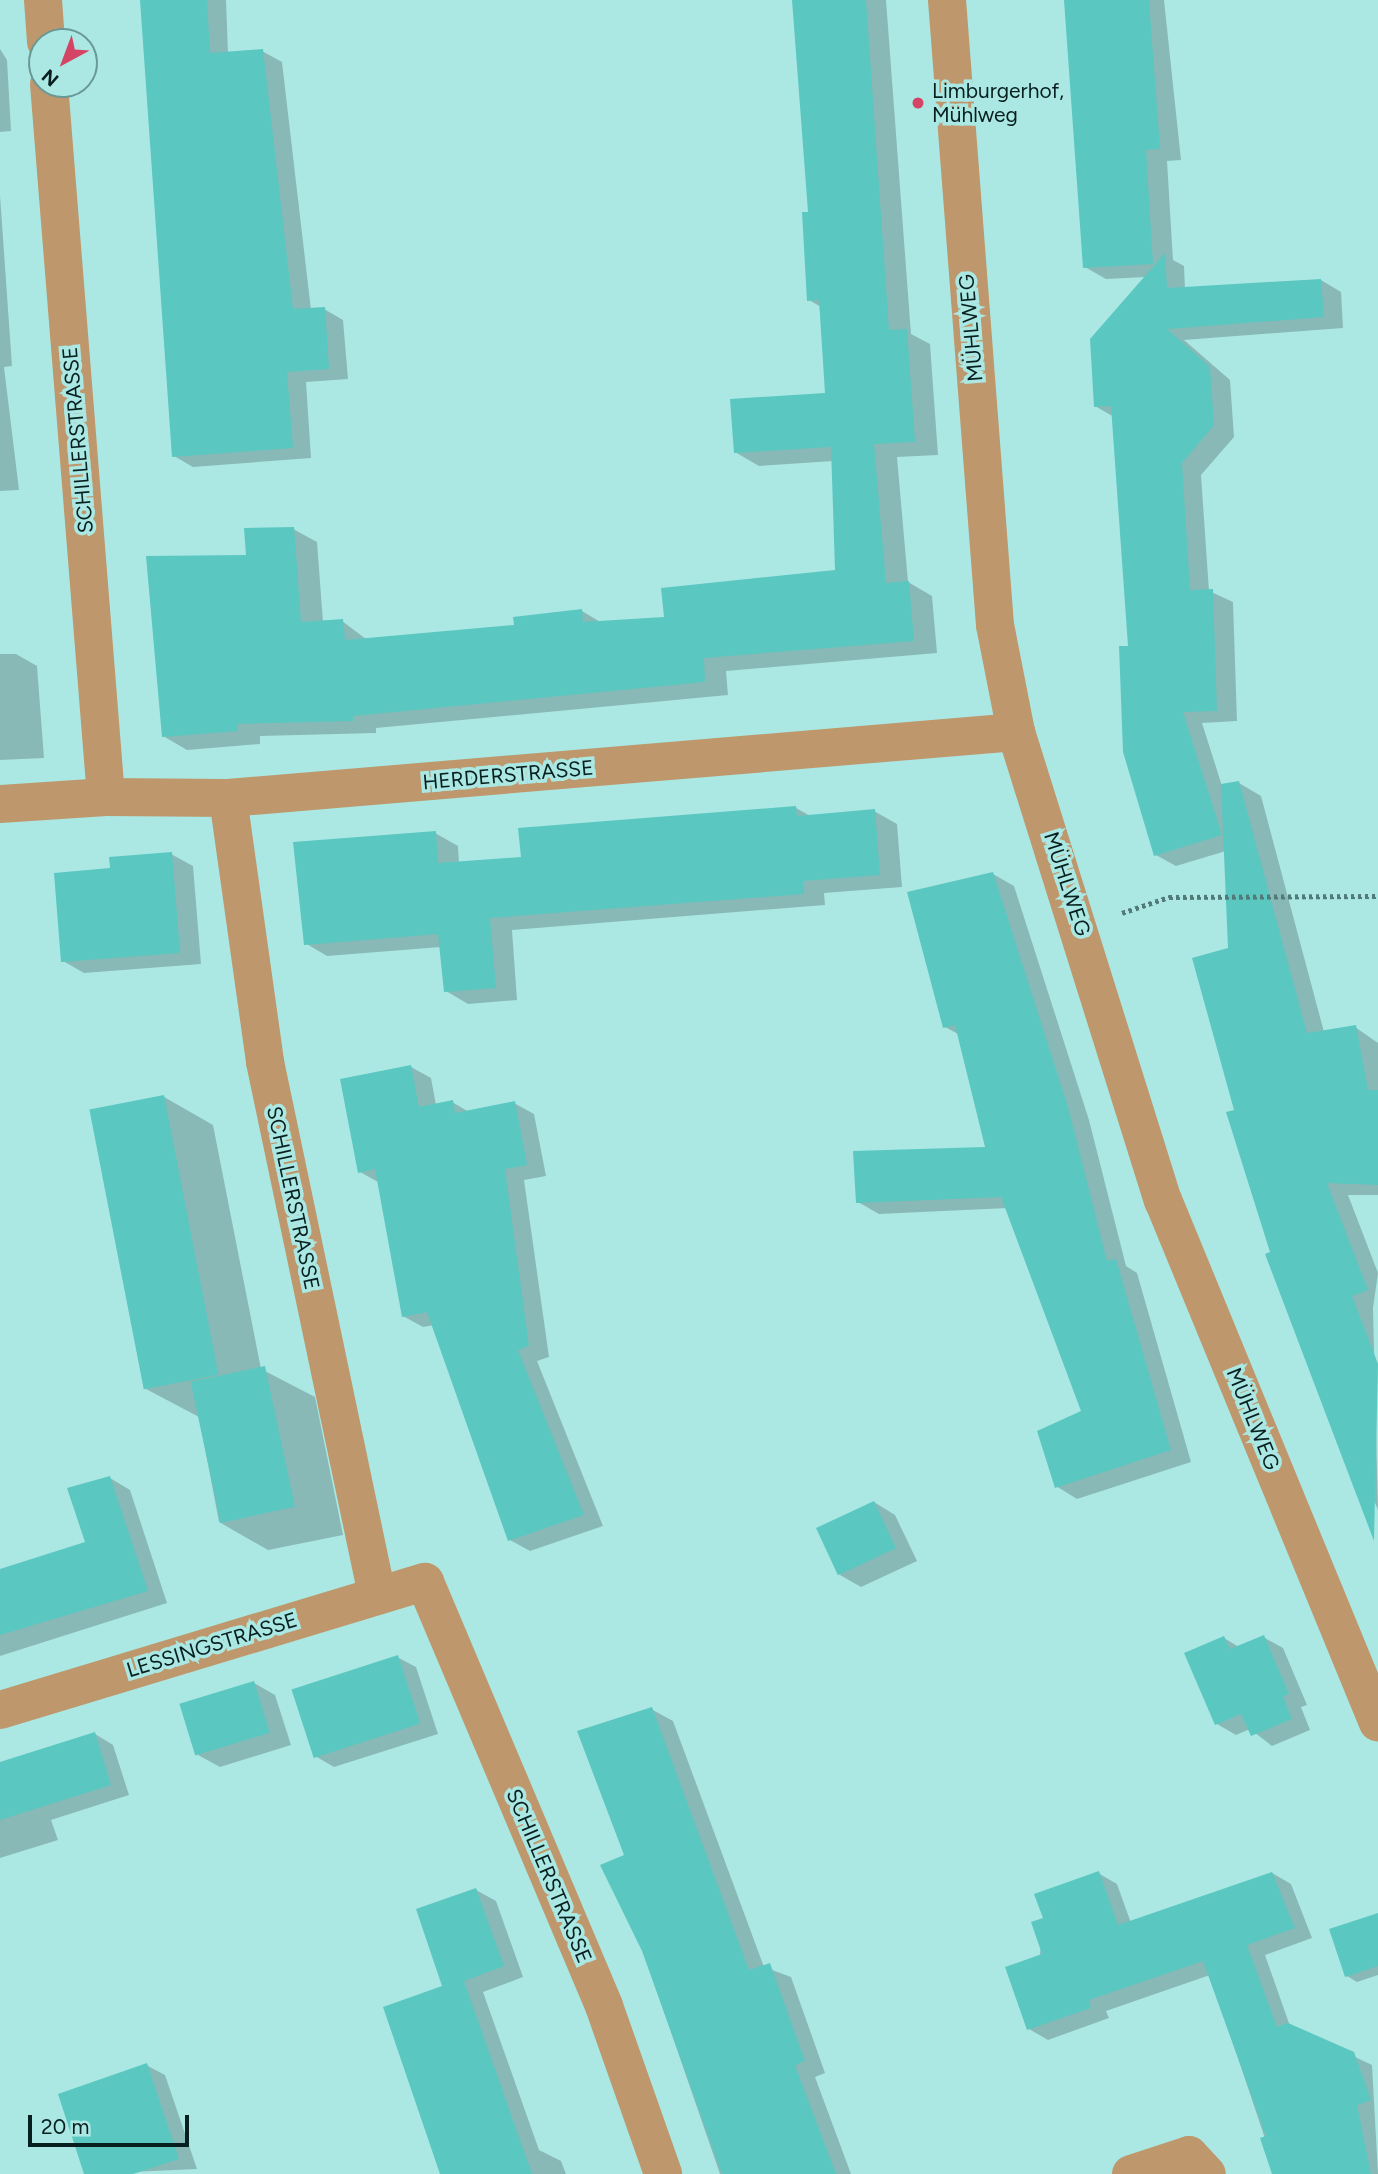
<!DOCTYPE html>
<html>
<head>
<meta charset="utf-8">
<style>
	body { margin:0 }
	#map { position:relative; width:1378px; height:2174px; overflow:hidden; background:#abe8e4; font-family:Figtree,sans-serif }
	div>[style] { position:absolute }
	.shadow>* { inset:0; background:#0003 }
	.building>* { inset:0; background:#5ac7c1; transform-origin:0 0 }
	.path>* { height:4.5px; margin-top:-2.25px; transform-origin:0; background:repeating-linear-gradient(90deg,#517a78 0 3.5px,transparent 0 7px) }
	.street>* { height:38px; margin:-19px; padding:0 19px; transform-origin:19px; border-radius:19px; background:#be986c }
	.dots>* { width:19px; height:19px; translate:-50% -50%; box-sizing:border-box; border:4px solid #abe8e4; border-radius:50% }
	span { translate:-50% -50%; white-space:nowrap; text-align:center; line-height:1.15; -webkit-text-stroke:7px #abe8e4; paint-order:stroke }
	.poi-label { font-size:21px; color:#07201f }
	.left { translate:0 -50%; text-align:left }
	.street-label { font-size:21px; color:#07201f }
	.north { position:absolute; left:28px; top:28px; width:70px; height:70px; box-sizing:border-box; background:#abe8e4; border:2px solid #699895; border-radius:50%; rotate:221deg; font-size:19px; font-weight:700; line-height:28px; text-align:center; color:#07201f }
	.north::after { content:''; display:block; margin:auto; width:24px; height:32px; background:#d34465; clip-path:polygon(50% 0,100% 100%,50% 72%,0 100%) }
	.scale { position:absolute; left:28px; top:2115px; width:161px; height:32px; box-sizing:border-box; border:4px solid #07201f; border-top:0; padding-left:9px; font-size:21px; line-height:24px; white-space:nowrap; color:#07201f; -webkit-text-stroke:5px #abe8e4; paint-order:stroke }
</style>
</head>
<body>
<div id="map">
	<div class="shadow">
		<div style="clip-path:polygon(142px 0,226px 0,228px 53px,262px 51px,282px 62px,311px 310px,324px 309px,343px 320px,348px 379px,306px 382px,311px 458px,193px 467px,174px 456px)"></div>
		<div style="clip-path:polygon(794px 0,886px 0,911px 334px,930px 344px,938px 455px,897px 457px,908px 582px,932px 596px,937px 653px,726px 671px,728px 695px,376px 728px,376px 733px,260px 736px,260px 744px,187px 750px,163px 736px,248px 557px,293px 529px,317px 542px,323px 622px,342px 621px,366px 639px,516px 626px,582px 611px,602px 623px,666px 618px,837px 571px,833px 461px,759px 466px,735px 452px,826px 395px,821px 307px,809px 300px,809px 213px)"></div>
		<div style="clip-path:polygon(1065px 0,1164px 0,1181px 160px,1167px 161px,1173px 260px,1184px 266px,1185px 289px,1321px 280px,1341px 292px,1343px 328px,1184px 340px,1230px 380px,1234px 437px,1201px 475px,1209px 591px,1233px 602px,1237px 721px,1202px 723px,1222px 786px,1239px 783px,1261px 796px,1324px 1032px,1355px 1027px,1378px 1043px,1378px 1195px,1348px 1195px,1378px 1273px,1373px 1308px,1378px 1510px,1272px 1253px,1236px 1111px,1226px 851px,1176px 866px,1156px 855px,1130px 648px,1114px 417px,1095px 406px,1146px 277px,1106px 279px,1085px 267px)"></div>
		<div style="clip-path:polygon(0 49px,7px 60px,11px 131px,0 132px)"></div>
		<div style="clip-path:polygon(0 195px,12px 366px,4px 367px,19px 490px,0 491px)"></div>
		<div style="clip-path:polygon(0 654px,16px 654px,37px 666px,44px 758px,0 760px)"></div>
		<div style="clip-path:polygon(796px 808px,812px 817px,874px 811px,897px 824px,902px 887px,824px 893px,825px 905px,512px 930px,517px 1000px,468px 1004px,446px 991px,441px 947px,327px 956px,305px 943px,435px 833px,458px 846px,459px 863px,523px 858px)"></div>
		<div style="clip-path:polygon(171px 854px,193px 866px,201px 964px,84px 973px,63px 961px,112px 870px)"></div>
		<div style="clip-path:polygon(993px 874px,1014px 886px,1089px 1120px,1126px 1266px,1137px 1273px,1191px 1462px,1077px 1499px,1056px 1486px,1083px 1411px,1008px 1208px,879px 1214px,858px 1202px,987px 1149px,960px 1035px,945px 1027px)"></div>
		<div style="clip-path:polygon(411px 1067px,431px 1078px,436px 1105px,452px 1102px,469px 1112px,514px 1103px,534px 1114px,546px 1176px,524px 1180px,549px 1357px,537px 1361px,603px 1526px,530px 1551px,510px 1540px,434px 1325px,423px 1327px,403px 1316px,380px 1183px,360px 1172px)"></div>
		<div style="clip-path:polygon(164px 1097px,213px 1125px,261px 1369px,315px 1397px,343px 1535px,268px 1550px,219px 1522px,199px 1417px,146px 1389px)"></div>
		<div style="clip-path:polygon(110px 1478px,130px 1490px,167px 1603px,0 1656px,0 1572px,87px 1543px)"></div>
		<div style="clip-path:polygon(874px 1502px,895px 1515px,917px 1561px,861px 1587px,840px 1575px)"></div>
		<div style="clip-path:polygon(1263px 1637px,1283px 1648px,1307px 1705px,1301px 1707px,1310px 1730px,1272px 1746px,1250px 1729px,1236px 1735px,1217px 1724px,1224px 1638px,1239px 1647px)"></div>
		<div style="clip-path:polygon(397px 1657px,416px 1667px,438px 1734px,334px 1767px,315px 1756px)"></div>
		<div style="clip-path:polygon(254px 1683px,275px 1695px,291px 1745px,220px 1767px,198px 1755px)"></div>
		<div style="clip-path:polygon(651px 1709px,673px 1721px,764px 1967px,791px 1977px,825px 2073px,815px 2077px,851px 2174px,720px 2174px,643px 1951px,626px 1856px)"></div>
		<div style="clip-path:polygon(95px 1734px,113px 1745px,129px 1795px,51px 1820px,58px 1840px,0 1858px,0 1764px)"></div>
		<div style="clip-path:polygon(1098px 1873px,1117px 1884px,1131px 1923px,1272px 1873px,1291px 1884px,1312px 1938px,1265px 1955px,1290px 2026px,1372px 2065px,1378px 2174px,1277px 2174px,1210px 1975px,1106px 2011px,1109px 2018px,1048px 2040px,1029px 2029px,1045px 1919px)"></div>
		<div style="clip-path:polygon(476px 1890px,496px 1901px,523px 1977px,483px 1992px,539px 2150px,561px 2161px,566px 2174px,443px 2174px,444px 1987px)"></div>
		<div style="clip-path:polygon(1378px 1917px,1378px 1975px,1357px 1982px,1347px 1976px)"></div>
		<div style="clip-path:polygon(146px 2065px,165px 2075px,197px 2169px,86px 2174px)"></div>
	</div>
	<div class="building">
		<div style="clip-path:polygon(140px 0,207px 0,210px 53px,263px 49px,293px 309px,325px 307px,329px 369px,287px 372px,293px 448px,172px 457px)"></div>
		<div style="clip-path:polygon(792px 0,866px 0,889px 330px,907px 329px,915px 442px,874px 444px,886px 583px,909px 581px,914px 641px,704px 658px,705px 682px,353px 716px,353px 721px,237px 724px,238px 731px,162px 737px,146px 556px,246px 555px,244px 528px,294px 527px,301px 622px,343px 619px,345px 640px,514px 625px,513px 617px,582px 609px,583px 622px,664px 617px,661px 588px,835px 570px,831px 447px,734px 453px,730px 399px,825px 393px,819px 300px,807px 301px,802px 212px,808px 212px)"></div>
		<div style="clip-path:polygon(1064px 0,1149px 0,1160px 149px,1146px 150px,1153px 264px,1083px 268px)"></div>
		<div style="clip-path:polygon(1165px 253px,1167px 288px,1321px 279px,1324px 317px,1167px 329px,1210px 367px,1214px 425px,1182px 463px,1190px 590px,1213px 589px,1217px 711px,1183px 712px,1222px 835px,1154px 856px,1123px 752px,1119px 646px,1128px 646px,1111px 406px,1094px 407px,1090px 339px)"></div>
		<div style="clip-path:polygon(1239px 781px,1307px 1033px,1356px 1025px,1368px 1090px,1378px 1090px,1378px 1185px,1327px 1183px,1368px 1290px,1352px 1296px,1378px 1364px,1374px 1541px,1265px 1254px,1270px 1252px,1226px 1112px,1234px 1110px,1192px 958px,1228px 948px,1221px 784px)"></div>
		<div style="clip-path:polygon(796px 806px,797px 816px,875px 809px,880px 875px,803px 881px,804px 894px,490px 918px,496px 988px,444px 992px,438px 934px,304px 945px,293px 842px,436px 831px,438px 863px,521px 857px,518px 828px)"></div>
		<div style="clip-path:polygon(172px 852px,180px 953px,61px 962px,54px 873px,110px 868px,109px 857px)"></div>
		<div style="clip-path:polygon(993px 872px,1068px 1107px,1107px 1261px,1116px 1259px,1171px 1450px,1055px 1488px,1037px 1431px,1081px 1411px,1001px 1197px,856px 1203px,853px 1151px,985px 1147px,955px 1025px,943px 1028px,907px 892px)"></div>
		<div style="clip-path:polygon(411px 1065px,419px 1107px,453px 1100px,455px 1113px,515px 1101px,527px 1165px,505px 1169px,529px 1346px,518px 1350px,584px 1515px,508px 1541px,427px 1312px,402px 1317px,375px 1169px,358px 1173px,340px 1079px)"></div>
		<div style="left:164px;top:1095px;width:285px;height:76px;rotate:79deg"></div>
		<div style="left:265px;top:1366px;width:144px;height:76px;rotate:78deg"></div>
		<div style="clip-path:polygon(110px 1476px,148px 1591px,0 1635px,0 1569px,85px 1542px,67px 1488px)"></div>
		<div style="left:874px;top:1501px;width:52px;height:64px;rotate:65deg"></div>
		<div style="clip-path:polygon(1264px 1635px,1289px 1694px,1283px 1696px,1292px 1719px,1251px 1736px,1241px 1714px,1215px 1725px,1184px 1653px,1224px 1636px,1230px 1649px)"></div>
		<div style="left:398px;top:1655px;width:72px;height:112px;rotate:72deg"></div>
		<div style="left:254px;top:1681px;width:54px;height:78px;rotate:73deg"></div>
		<div style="clip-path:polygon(652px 1707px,749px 1970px,770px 1963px,805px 2061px,795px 2065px,836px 2174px,722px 2174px,642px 1951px,600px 1865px,624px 1855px,577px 1731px)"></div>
		<div style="clip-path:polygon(95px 1732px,111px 1785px,0 1820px,0 1762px)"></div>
		<div style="clip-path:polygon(1099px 1871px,1118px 1925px,1272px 1872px,1295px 1928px,1247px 1945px,1277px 2027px,1288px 2023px,1354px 2052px,1371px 2100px,1357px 2105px,1371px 2174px,1272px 2174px,1260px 2138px,1266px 2136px,1203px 1961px,1089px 2000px,1091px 2008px,1027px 2030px,1005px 1967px,1042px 1954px,1031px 1922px,1043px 1918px,1034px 1894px)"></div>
		<div style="clip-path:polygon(476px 1888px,504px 1966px,464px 1981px,532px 2174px,440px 2174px,383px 2007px,442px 1986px,416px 1909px)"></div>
		<div style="clip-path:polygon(1378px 1913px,1378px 1966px,1345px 1977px,1329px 1929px)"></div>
		<div style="clip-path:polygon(147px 2063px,179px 2159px,133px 2174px,84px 2174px,58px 2094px)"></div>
	</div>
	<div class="path">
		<div style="left:1122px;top:913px;width:50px;rotate:-18.8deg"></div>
		<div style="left:1169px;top:897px;width:209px;rotate:-0.3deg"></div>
	</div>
	<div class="street">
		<div style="left:43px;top:0;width:42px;rotate:85.9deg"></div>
		<div style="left:947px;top:0;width:627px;rotate:85.61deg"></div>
		<div style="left:995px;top:625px;width:109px;rotate:78.9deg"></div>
		<div style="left:1016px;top:732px;width:491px;rotate:72.6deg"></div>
		<div style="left:1163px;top:1200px;width:565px;rotate:67.65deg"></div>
		<div style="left:49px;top:84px;width:715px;rotate:85.43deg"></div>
		<div style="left:228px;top:798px;width:267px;rotate:82deg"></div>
		<div style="left:265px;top:1062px;width:545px;rotate:78.13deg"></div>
		<div style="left:0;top:804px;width:106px;rotate:-3.8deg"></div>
		<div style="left:106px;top:797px;width:122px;rotate:0.5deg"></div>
		<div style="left:228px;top:798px;width:791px;rotate:-4.79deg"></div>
		<div style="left:0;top:1710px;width:444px;rotate:-16.8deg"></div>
		<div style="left:425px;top:1582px;width:460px;rotate:67.1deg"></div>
		<div style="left:604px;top:2006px;width:178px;rotate:70.6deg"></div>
		<div style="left:1131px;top:2174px;width:61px;rotate:-18.1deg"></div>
		<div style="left:1189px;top:2155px;width:26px;rotate:47deg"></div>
	</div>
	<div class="dots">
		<div style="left:918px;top:103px;background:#d34465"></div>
	</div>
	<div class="poi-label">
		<span class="left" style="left:932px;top:103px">Limburgerhof,<br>Mühlweg</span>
	</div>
	<div class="street-label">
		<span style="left:971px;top:328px;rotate:-95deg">MÜHLWEG</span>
		<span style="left:78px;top:440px;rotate:-95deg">SCHILLERSTRASSE</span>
		<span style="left:508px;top:775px;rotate:-5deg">HERDERSTRASSE</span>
		<span style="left:1067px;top:884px;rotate:72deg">MÜHLWEG</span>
		<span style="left:293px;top:1198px;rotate:78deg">SCHILLERSTRASSE</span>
		<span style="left:1253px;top:1419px;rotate:68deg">MÜHLWEG</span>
		<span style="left:212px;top:1645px;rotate:-17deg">LESSINGSTRASSE</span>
		<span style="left:549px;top:1876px;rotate:67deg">SCHILLERSTRASSE</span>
	</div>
	<div class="north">N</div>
	<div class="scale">20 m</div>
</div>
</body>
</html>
